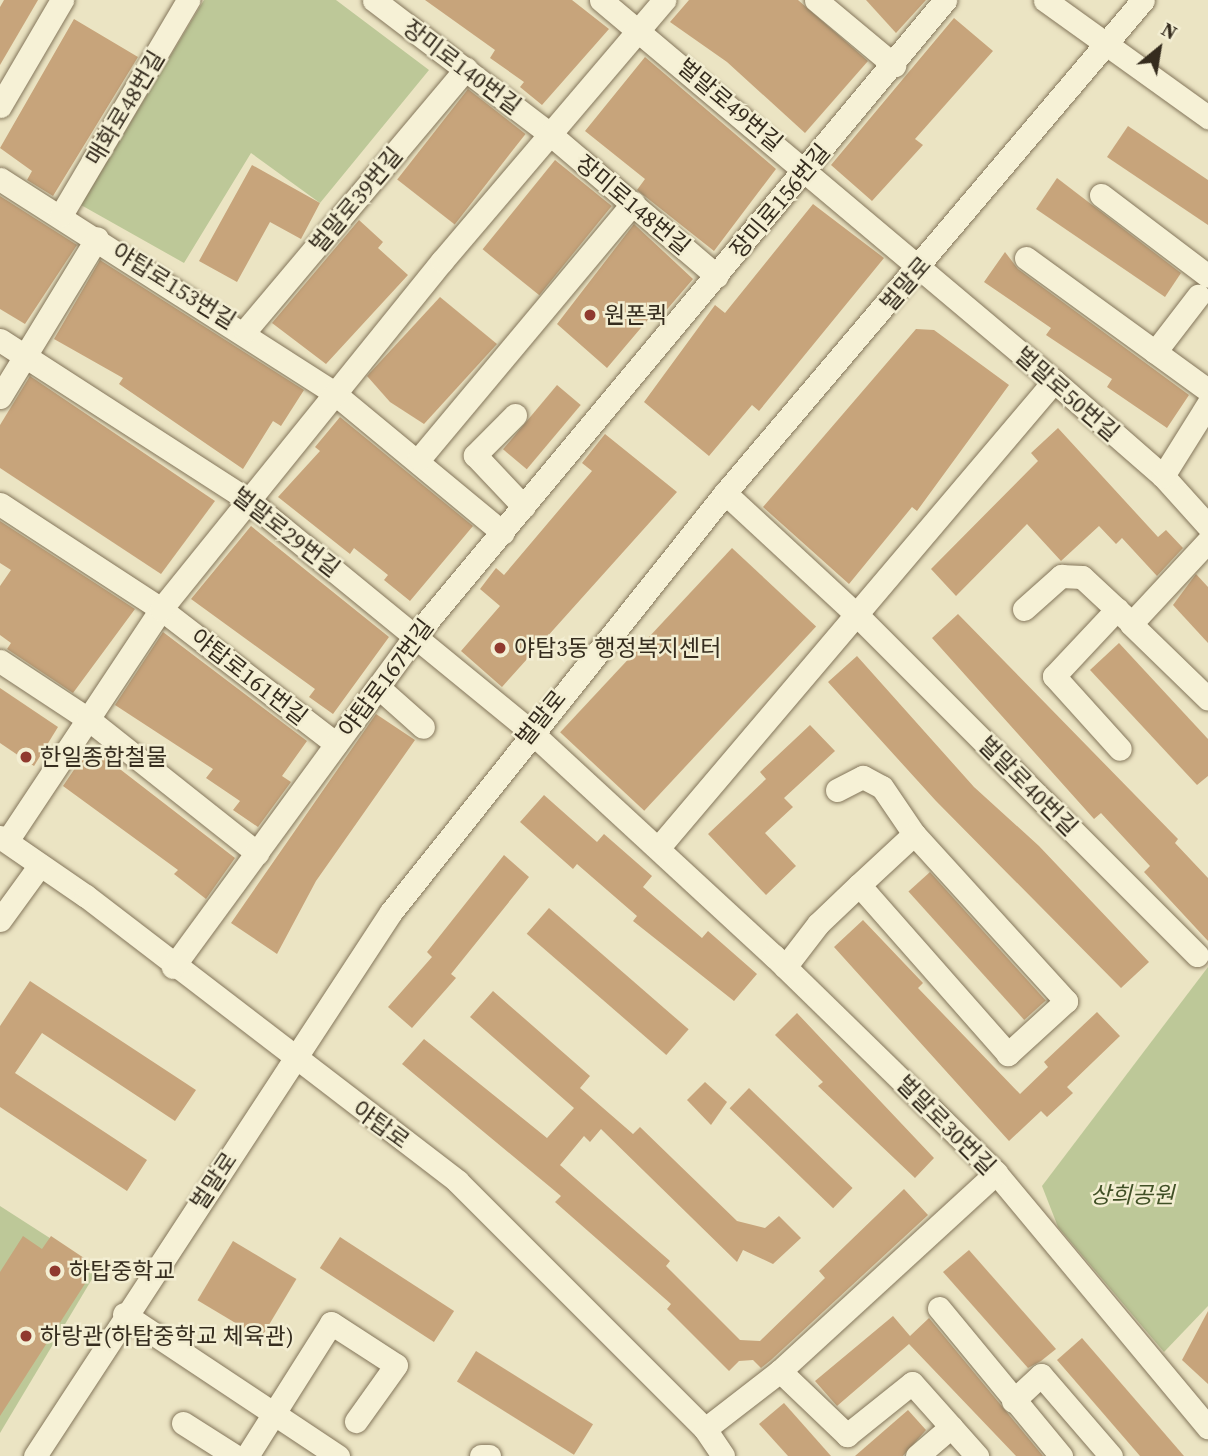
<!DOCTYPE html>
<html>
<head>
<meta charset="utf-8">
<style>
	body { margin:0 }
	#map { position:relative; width:1208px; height:1456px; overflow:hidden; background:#ebe4c3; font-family:"Source Serif 4","Noto Sans KR",serif }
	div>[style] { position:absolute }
	.green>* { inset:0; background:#bdc898 }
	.building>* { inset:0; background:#c7a47b; transform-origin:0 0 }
	.roads { filter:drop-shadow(0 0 2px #84765b) drop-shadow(0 0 2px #84765b) }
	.minor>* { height:23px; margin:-11.5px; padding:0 11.5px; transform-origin:11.5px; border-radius:11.5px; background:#f6f1d6 }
	.dots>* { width:19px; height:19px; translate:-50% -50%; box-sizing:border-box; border:4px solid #f3eed2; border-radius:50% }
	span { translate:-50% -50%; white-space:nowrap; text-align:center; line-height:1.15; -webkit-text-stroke:5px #f3eed2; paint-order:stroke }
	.street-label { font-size:23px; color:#352c1e }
	.poi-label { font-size:23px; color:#352c1e }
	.left { translate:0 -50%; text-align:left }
	.park-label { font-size:23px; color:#405026; font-style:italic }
	.north { position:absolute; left:1124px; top:14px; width:70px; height:70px; -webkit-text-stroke:5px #f3eed2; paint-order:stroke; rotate:30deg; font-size:19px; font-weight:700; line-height:28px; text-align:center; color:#352c1e }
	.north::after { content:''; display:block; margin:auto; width:24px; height:32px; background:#352c1e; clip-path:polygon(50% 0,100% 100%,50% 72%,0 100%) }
</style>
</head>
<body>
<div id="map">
	<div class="green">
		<div style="clip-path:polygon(204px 0,336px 0,429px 70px,320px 203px,251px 153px,184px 263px,81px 205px)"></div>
		<div style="clip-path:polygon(1208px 967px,1208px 1306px,1164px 1352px,1058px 1227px,1042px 1186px)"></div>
		<div style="clip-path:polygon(0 1206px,98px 1269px,0 1433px)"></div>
	</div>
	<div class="building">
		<div style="clip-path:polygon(4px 0,38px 0,0 65px,0 7px)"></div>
		<div style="clip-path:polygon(425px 0,572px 0,609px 29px,542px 105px,520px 87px,524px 82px,490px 58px,495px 50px)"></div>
		<div style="clip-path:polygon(689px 0,798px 0,868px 61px,805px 133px,727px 62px,670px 22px)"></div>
		<div style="clip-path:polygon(866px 0,926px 0,896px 33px)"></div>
		<div style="clip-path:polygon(954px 18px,993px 51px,915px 139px,923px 145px,872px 201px,831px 165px)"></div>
		<div style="clip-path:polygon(74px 19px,138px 57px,53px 196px,27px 180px,32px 171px,0 148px)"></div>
		<div style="clip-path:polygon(645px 57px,776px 169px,714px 251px,637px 190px,645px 179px,585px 131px)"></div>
		<div style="left:468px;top:89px;width:73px;height:115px;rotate:38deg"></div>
		<div style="clip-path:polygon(1128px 126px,1208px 180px,1208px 225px,1107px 157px)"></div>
		<div style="left:555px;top:160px;width:73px;height:115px;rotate:39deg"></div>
		<div style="clip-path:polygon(252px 165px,320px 203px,301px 239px,270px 222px,237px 282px,199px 261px)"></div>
		<div style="clip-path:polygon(1057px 178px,1181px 273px,1165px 297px,1036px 209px)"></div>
		<div style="clip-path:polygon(0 196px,77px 245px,25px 324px,0 309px)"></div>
		<div style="clip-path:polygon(813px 204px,884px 258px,759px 411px,752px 405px,709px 456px,644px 402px,715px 305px,725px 313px)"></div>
		<div style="clip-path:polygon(359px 220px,383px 242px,378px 248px,408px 275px,326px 364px,272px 323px)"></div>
		<div style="clip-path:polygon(634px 224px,693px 279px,657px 321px,651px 316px,607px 368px,557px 324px)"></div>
		<div style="clip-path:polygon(1005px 252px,1018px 269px,1189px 395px,1167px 428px,1107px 387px,1112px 379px,1046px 335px,1051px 328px,984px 282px)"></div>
		<div style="clip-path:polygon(100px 260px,304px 390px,281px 426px,273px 421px,243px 469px,119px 384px,123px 378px,54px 339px)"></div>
		<div style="clip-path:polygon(440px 297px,497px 344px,424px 424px,390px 402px,367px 376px)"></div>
		<div style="clip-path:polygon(916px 329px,934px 330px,1009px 385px,917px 511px,912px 507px,849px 584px,763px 507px)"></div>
		<div style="clip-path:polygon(30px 376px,215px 501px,161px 574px,0 468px,0 425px)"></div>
		<div style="left:557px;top:385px;width:31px;height:84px;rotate:40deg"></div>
		<div style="clip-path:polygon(340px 417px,473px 526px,410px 601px,384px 580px,388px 575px,354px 548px,350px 554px,278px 497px,320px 451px,315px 447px)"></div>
		<div style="clip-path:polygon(1058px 428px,1158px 537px,1166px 530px,1183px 548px,1157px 576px,1122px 538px,1116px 544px,1099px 526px,1061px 561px,1027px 524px,956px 596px,931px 569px,1038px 461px,1031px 453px)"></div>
		<div style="clip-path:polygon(605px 434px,677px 492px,502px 687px,461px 651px,500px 606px,480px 589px,496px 568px,504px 575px,592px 471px,582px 463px)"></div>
		<div style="clip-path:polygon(0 521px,135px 609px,73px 693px,7px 649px,11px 643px,0 635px,0 586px,11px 570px,0 563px)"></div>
		<div style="clip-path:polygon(251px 526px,389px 637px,333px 714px,309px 697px,315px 689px,191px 599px)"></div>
		<div style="left:732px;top:548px;width:115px;height:252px;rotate:43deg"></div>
		<div style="clip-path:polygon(1196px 574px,1208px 587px,1208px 643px,1173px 605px)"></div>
		<div style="clip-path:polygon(958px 614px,1178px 839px,1175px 843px,1208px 878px,1208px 941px,1144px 872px,1150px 866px,1101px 813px,1094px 819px,932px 638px)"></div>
		<div style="clip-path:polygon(163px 632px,307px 741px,282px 776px,291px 782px,258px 827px,233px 810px,240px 801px,206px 778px,213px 769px,115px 705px)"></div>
		<div style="clip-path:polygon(1119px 643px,1208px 739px,1208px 776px,1197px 785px,1090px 670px)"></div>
		<div style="clip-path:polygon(857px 656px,974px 787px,1039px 846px,1149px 962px,1121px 988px,936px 801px,828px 682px)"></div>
		<div style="clip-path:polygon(0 688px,58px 727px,34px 766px,0 743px)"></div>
		<div style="clip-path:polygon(376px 714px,415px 740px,316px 881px,277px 954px,231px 923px)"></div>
		<div style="clip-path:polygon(810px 725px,835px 751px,784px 798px,793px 807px,765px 833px,796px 866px,766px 895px,708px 834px,766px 779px,760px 772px)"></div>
		<div style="clip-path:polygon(90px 746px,235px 858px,206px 899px,174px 874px,178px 870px,63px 786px)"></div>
		<div style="clip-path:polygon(544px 795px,597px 842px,604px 834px,652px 876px,643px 887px,702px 938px,708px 931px,757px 974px,734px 1001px,633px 921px,637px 916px,577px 864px,573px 869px,520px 822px)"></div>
		<div style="clip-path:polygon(504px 855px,529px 877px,451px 974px,456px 978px,412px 1028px,388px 1007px,432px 957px,427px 952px)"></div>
		<div style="left:930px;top:872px;width:173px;height:29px;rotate:48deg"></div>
		<div style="left:549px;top:908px;width:185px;height:34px;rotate:41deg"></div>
		<div style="clip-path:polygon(863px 920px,923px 983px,918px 988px,1020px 1094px,1048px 1067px,1044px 1062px,1097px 1012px,1120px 1036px,1067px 1087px,1073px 1093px,1047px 1117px,1041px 1111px,1009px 1141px,834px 947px)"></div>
		<div style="clip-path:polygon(30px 981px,196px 1090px,175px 1121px,42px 1033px,15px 1073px,147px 1160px,127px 1191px,0 1107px,0 1026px)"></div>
		<div style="clip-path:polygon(493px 991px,590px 1076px,580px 1088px,633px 1134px,640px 1127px,737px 1221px,765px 1228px,779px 1216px,801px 1238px,773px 1264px,743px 1250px,737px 1262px,601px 1129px,590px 1142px,584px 1136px,560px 1165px,670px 1261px,666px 1266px,740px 1340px,760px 1341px,825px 1278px,819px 1271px,904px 1189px,928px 1215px,771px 1360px,761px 1368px,753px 1360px,739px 1361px,729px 1371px,667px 1309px,671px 1304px,555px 1202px,561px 1196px,402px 1064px,424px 1039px,547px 1138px,574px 1108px,470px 1017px)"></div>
		<div style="clip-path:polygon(797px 1013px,934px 1158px,915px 1178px,818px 1086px,823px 1082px,775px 1035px)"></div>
		<div style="clip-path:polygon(705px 1082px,727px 1102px,711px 1125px,687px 1100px)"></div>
		<div style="left:749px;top:1088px;width:144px;height:28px;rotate:44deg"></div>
		<div style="clip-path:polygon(23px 1236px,42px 1249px,51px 1236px,84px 1258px,76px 1271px,88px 1279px,0 1416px,0 1272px)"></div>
		<div style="left:340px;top:1237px;width:136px;height:37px;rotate:33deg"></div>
		<div style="left:233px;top:1241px;width:74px;height:69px;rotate:31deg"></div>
		<div style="clip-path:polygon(969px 1250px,1056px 1349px,1041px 1361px,1028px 1368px,943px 1272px)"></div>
		<div style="clip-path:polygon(1208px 1311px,1208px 1384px,1182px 1360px)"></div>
		<div style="clip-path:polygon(893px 1316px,910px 1336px,929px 1318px,1043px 1456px,1016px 1456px,909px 1344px,837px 1406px,815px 1381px)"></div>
		<div style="clip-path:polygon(1082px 1338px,1184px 1456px,1140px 1456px,1057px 1360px)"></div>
		<div style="left:476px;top:1351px;width:138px;height:36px;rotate:32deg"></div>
		<div style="clip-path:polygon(784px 1403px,831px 1456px,788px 1456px,759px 1424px)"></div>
		<div style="clip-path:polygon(908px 1410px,926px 1430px,903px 1456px,855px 1456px)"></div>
	</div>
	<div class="roads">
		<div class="minor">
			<div style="left:374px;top:0;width:221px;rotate:37.3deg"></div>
			<div style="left:550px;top:134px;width:219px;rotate:40.4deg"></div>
			<div style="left:601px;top:0;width:592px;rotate:40.07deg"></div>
			<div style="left:1054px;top:381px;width:145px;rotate:41.1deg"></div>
			<div style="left:1163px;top:476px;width:67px;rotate:48deg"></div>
			<div style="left:816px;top:0;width:102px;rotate:39.8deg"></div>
			<div style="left:1045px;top:0;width:201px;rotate:35.7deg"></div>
			<div style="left:0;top:106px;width:123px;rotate:-59.7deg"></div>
			<div style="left:0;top:179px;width:397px;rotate:32.6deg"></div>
			<div style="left:334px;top:393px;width:219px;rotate:39.6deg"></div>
			<div style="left:1101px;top:195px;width:134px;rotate:37.1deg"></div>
			<div style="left:61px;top:215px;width:250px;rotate:-59.4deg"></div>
			<div style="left:1026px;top:258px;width:225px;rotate:36deg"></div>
			<div style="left:245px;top:331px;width:343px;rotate:-49.9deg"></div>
			<div style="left:0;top:340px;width:295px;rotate:32.8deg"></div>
			<div style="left:248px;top:500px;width:365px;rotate:39.3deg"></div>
			<div style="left:530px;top:731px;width:332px;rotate:42.7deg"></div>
			<div style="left:774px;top:956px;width:310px;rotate:44.3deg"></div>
			<div style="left:996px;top:1173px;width:331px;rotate:50.2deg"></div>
			<div style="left:1155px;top:352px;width:71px;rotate:-52.5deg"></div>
			<div style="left:0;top:397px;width:186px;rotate:-58.6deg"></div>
			<div style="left:515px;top:415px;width:57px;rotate:135deg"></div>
			<div style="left:475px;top:455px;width:71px;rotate:46.7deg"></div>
			<div style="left:419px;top:459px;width:334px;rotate:-50.1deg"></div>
			<div style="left:1163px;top:476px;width:85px;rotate:-58deg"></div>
			<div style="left:725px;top:493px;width:183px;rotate:42.8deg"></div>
			<div style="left:859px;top:617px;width:478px;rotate:45deg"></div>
			<div style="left:0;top:504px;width:192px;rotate:33.1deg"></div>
			<div style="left:161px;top:609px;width:221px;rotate:37.6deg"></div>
			<div style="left:1208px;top:541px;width:113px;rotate:132.9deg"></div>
			<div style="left:1131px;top:624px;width:107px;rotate:44.2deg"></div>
			<div style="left:1024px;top:609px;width:50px;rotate:-41.7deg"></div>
			<div style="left:1061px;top:576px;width:21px;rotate:3deg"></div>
			<div style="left:1082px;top:577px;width:62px;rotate:43deg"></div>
			<div style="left:1117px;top:609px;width:92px;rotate:133.2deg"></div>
			<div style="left:1054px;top:676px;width:98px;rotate:47.9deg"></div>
			<div style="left:0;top:661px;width:105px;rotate:33.4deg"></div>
			<div style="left:88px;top:719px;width:216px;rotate:38.4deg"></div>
			<div style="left:378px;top:687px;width:60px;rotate:41.6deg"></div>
			<div style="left:837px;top:790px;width:29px;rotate:-27deg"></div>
			<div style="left:863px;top:777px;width:21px;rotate:28deg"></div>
			<div style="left:882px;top:787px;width:57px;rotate:55.8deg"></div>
			<div style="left:0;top:837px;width:104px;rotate:34.5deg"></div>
			<div style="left:86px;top:896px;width:468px;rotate:37.5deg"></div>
			<div style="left:457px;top:1181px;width:351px;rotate:45deg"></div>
			<div style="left:705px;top:1429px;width:32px;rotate:56deg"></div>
			<div style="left:7px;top:841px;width:278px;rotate:-56.4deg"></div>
			<div style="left:161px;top:609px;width:447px;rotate:-51.1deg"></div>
			<div style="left:442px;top:261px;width:343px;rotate:-49.6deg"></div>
			<div style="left:659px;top:847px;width:611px;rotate:-49.71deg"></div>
			<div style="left:0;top:920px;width:68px;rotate:-54deg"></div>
			<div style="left:173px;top:967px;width:410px;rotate:-53.8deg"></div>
			<div style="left:415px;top:636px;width:828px;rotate:-50.19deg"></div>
			<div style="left:785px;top:967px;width:54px;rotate:-52.5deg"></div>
			<div style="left:818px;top:924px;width:57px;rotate:-43.6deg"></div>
			<div style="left:859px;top:885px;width:75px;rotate:-42.8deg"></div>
			<div style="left:914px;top:834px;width:226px;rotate:47.7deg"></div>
			<div style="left:1066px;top:1001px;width:79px;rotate:137.6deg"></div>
			<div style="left:1008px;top:1054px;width:225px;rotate:-131.4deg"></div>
			<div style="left:939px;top:1308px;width:192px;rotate:50.5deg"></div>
			<div style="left:124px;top:1314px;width:257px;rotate:33.6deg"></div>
			<div style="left:780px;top:1371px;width:93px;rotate:43.7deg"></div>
			<div style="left:847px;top:1435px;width:83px;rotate:-38.7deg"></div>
			<div style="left:912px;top:1383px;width:98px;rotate:48.3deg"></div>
			<div style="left:1013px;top:1401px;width:38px;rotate:-43deg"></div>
			<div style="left:1041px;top:1375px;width:107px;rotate:49.2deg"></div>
			<div style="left:183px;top:1423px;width:62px;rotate:32.4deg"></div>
			<div style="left:705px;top:1429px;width:95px;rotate:-37.7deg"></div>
			<div style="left:780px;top:1371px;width:293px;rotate:-42.5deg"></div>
			<div style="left:35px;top:1456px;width:650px;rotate:-56.8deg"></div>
			<div style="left:391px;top:912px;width:536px;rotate:-51.44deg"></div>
			<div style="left:725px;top:493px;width:646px;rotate:-49.71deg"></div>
			<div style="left:247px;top:1456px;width:157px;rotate:-57.7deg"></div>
			<div style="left:331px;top:1323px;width:77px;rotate:32.9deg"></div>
			<div style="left:396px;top:1365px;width:69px;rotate:125.5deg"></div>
			<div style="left:481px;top:1456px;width:8px"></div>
			<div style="left:917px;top:1456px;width:45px;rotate:-40.5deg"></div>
		</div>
	</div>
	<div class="dots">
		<div style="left:590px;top:315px;background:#903a2f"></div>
		<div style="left:500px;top:648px;background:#903a2f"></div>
		<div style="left:26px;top:757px;background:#903a2f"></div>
		<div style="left:55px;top:1271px;background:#903a2f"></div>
		<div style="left:26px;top:1336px;background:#903a2f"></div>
	</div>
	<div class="street-label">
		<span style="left:462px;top:67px;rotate:37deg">장미로140번길</span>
		<span style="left:730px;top:105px;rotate:40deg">벌말로49번길</span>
		<span style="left:125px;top:108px;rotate:-59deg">매화로48번길</span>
		<span style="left:356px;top:200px;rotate:-50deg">벌말로39번길</span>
		<span style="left:780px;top:201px;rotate:-50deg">장미로156번길</span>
		<span style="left:633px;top:205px;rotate:40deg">장미로148번길</span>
		<span style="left:906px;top:284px;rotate:-49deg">벌말로</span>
		<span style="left:174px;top:286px;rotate:32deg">야탑로153번길</span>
		<span style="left:1067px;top:394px;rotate:41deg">벌말로50번길</span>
		<span style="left:286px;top:532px;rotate:38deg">벌말로29번길</span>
		<span style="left:249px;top:677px;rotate:38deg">야탑로161번길</span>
		<span style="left:386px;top:678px;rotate:-53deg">야탑로167번길</span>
		<span style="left:541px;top:718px;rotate:-51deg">벌말로</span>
		<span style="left:1028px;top:786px;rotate:45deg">벌말로40번길</span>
		<span style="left:381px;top:1125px;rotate:36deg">야탑로</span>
		<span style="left:946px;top:1125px;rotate:45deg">벌말로30번길</span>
		<span style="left:214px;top:1181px;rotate:-56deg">벌말로</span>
	</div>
	<div class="poi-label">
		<span class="left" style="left:604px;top:315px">원폰퀵</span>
		<span class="left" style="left:514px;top:648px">야탑3동 행정복지센터</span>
		<span class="left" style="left:40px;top:757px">한일종합철물</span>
		<span class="left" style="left:69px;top:1271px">하탑중학교</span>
		<span class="left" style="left:40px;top:1336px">하랑관(하탑중학교 체육관)</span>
	</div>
	<div class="park-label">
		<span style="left:1132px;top:1195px">상희공원</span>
	</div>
	<div class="north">N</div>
</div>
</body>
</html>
